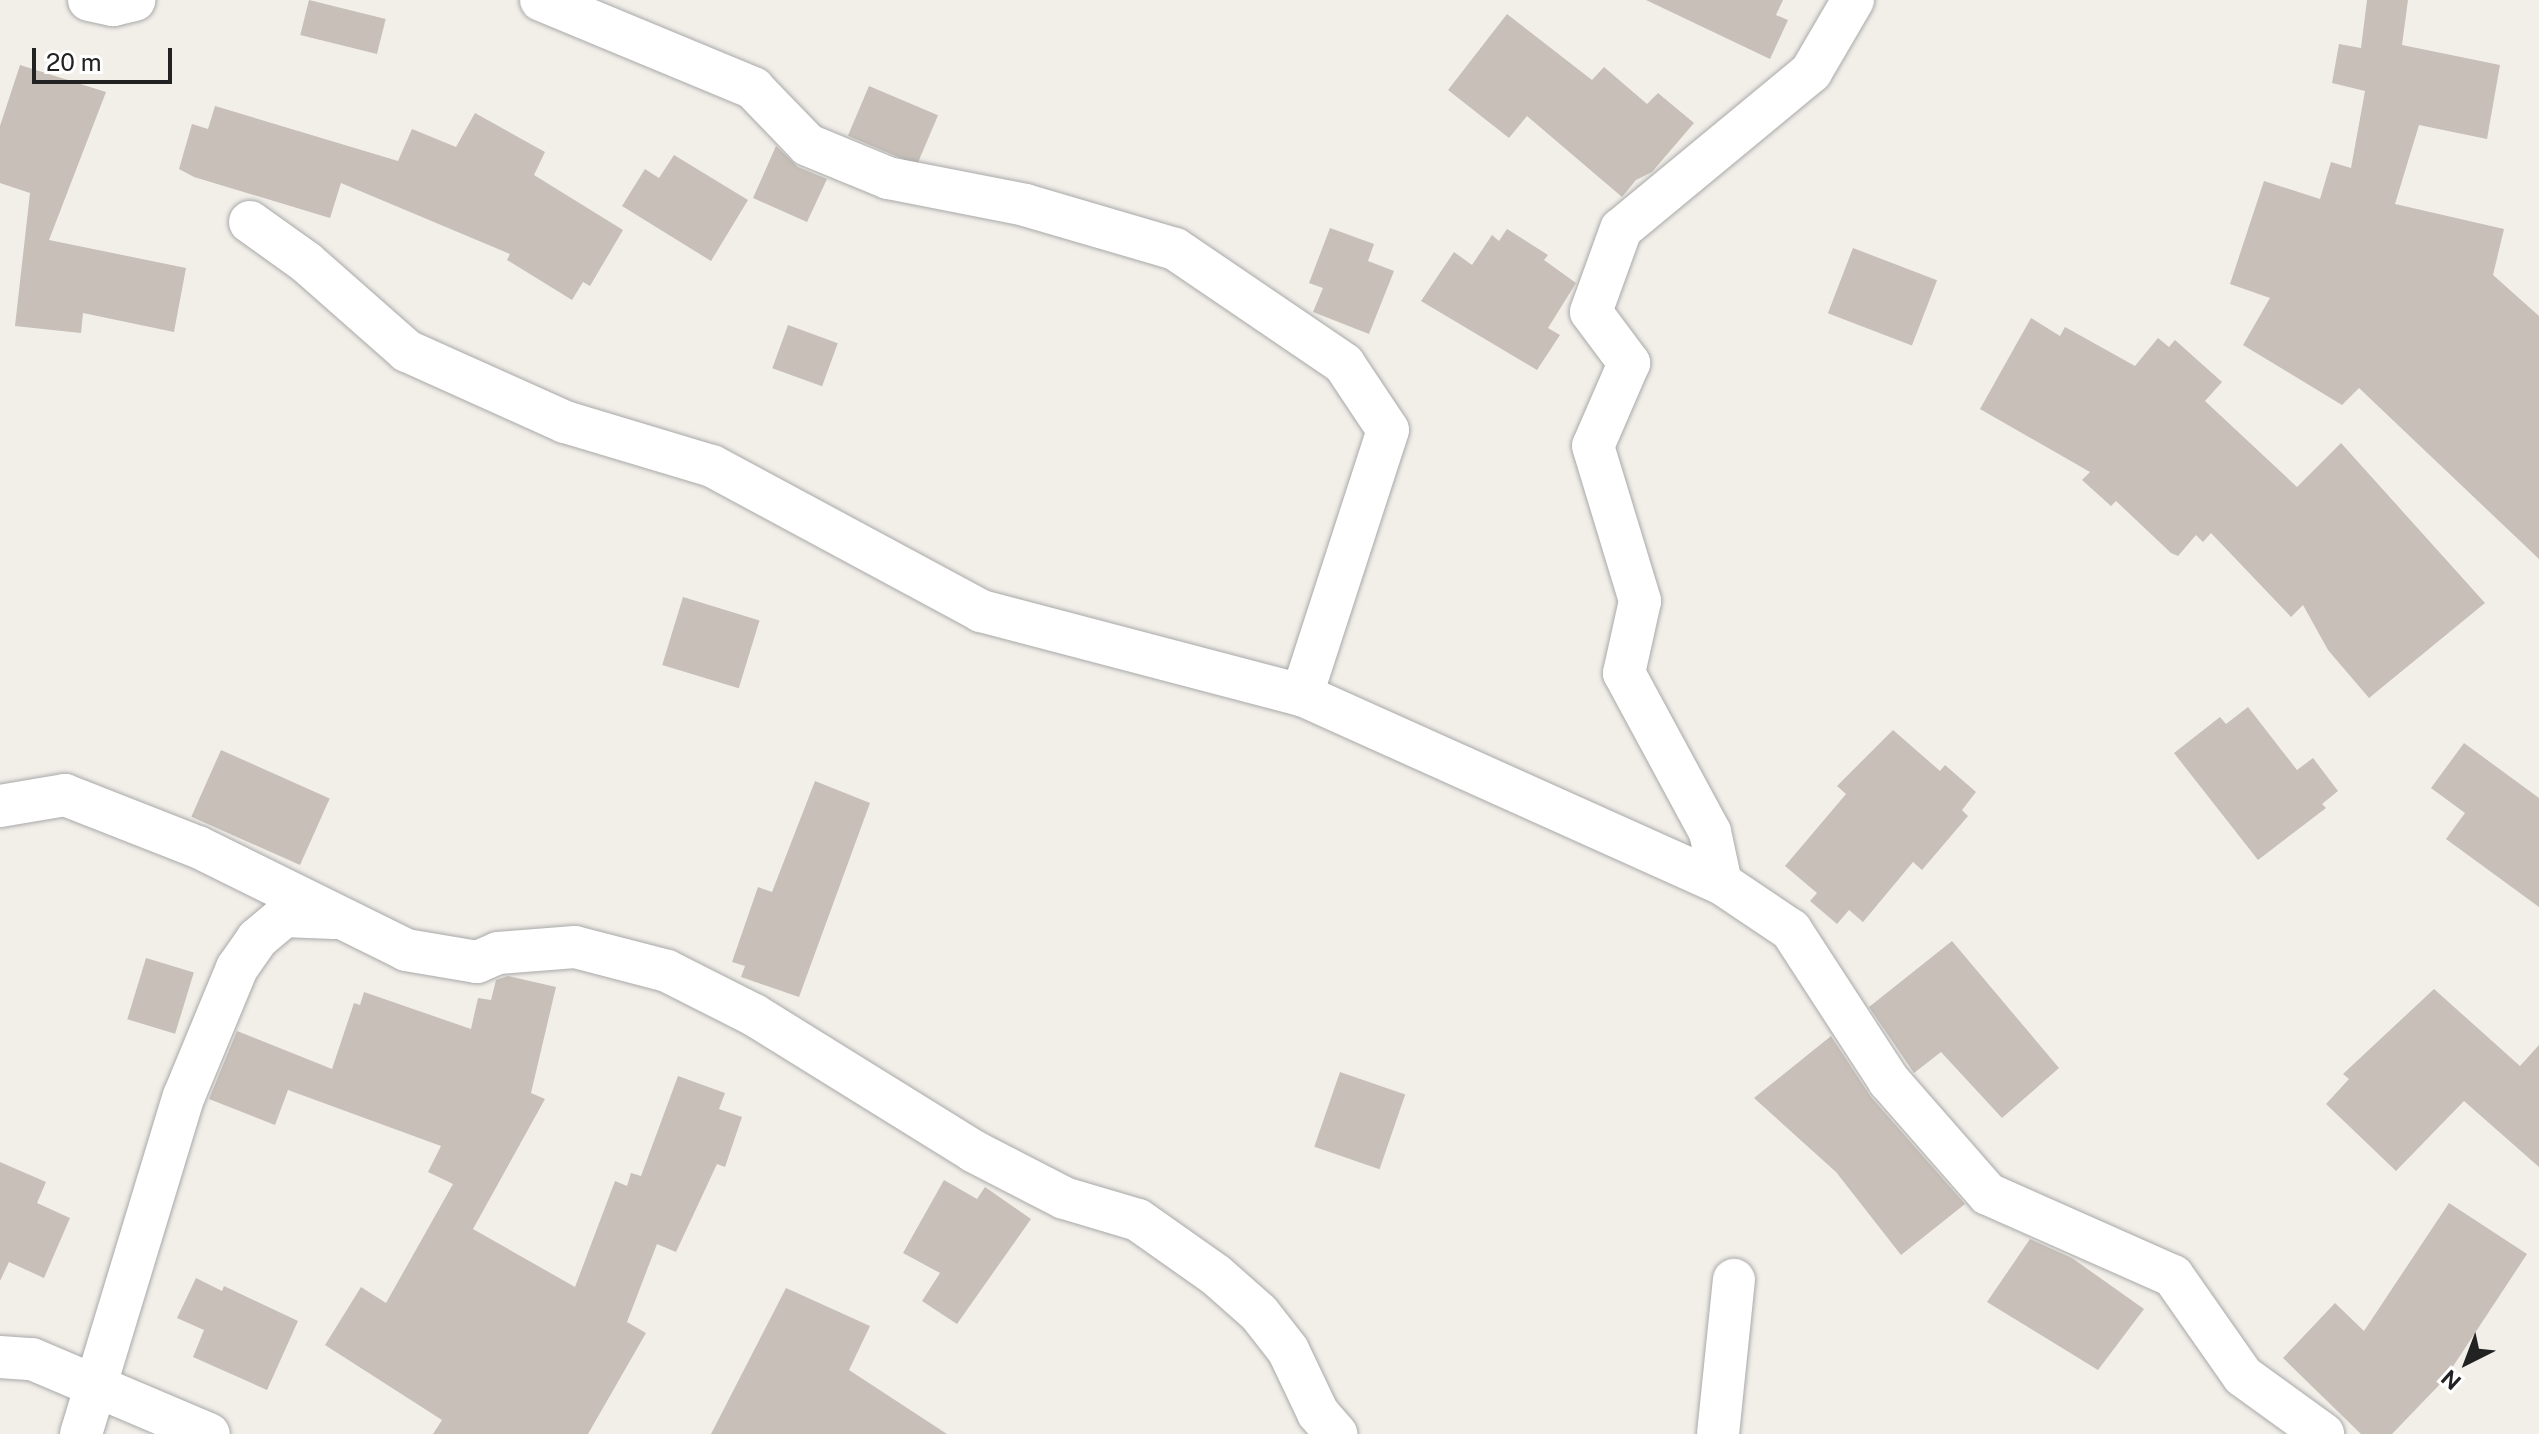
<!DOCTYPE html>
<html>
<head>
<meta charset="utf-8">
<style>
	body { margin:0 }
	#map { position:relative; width:2539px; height:1434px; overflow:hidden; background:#f2efe9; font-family:"Public Sans",sans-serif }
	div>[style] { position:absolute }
	.building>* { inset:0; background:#c7bfb8; transform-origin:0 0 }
	.roads { filter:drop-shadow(0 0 2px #a9a9a9) drop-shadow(0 0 2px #a9a9a9) }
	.street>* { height:42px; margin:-21px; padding:0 21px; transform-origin:21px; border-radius:21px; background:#fff }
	span { translate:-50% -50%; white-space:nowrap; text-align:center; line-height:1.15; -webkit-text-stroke:7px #fff; paint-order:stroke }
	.north { position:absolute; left:2427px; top:1322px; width:80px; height:80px; -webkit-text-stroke:6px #fff; paint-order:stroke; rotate:222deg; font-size:22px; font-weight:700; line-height:32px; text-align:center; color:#222 }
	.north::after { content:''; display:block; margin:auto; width:28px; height:36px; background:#222; clip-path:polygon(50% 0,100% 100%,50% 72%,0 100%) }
	.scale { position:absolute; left:32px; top:48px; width:140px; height:36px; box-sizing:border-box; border:4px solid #222; border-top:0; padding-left:10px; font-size:24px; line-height:28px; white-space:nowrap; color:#222; -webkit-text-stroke:6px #fff; paint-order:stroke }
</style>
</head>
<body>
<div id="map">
	<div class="building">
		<div style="left:309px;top:0;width:79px;height:36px;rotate:14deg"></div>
		<div style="clip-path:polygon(1646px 0,1783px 0,1776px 15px,1788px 20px,1770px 59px)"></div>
		<div style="clip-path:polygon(2367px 0,2408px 0,2402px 45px,2500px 65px,2487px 139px,2419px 125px,2395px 204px,2504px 229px,2493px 275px,2539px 316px,2539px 559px,2359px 388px,2342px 405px,2243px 345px,2270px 298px,2230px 284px,2264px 181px,2320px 199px,2331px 162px,2351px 168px,2365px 91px,2332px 83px,2339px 44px,2361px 48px)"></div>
		<div style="clip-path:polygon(1507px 14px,1592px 80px,1604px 67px,1647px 104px,1658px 93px,1694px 123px,1652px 172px,1636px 180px,1622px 197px,1527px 116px,1509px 138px,1448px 90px)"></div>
		<div style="clip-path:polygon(20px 65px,106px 92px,49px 240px,186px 268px,174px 332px,83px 313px,81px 333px,15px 326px,30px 193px,0 183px,0 126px)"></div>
		<div style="left:869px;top:86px;width:75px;height:54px;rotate:23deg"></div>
		<div style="clip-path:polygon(215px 106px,398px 161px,412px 129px,456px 147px,475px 113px,545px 152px,534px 175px,623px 230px,590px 286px,583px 282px,572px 300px,507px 260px,510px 254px,341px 183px,330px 218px,194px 177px,179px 169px,192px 124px,208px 129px)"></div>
		<div style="clip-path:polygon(776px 146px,798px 167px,827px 179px,807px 222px,753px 198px)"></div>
		<div style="clip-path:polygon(674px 155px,748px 200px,711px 261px,622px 206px,645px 169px,659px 178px)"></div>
		<div style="clip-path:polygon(1330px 228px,1374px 244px,1368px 261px,1394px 271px,1369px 334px,1313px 312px,1323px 288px,1309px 283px)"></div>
		<div style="clip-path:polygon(1507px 229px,1548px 255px,1544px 260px,1576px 283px,1548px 328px,1560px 335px,1537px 370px,1421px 301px,1454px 252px,1472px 265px,1492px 235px,1499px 241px)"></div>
		<div style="left:1853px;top:248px;width:90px;height:70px;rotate:21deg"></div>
		<div style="clip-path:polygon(2031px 318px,2060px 336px,2065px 327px,2135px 366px,2158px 338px,2169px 347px,2175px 340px,2222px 382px,2205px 401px,2297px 487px,2341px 443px,2485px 603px,2369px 698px,2328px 650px,2303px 605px,2291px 617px,2211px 533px,2203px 542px,2196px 535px,2178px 556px,2171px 553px,2116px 501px,2111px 506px,2082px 480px,2090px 472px,1980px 409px)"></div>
		<div style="left:788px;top:325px;width:53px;height:46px;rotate:20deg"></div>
		<div style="left:683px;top:597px;width:80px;height:71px;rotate:17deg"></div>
		<div style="clip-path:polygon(2248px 707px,2297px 770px,2313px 758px,2338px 791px,2322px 804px,2326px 808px,2258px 860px,2174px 753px,2220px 717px,2226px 724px)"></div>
		<div style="clip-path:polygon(1893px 730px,1940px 771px,1945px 765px,1976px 792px,1962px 810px,1968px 816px,1922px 870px,1913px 862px,1863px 922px,1849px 910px,1837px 924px,1810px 901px,1817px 893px,1785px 866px,1846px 794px,1837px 786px)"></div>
		<div style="clip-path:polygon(2464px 743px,2539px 798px,2539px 907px,2446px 839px,2465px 813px,2431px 788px)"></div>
		<div style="left:221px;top:750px;width:119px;height:73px;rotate:24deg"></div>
		<div style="clip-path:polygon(815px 781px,870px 803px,799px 997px,741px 977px,745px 966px,732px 962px,758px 887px,772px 892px)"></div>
		<div style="clip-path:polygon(1952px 941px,2059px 1068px,2002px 1118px,1941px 1052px,1914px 1073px,1869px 1007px)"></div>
		<div style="left:146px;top:958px;width:50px;height:64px;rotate:17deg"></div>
		<div style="clip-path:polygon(508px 976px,556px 987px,531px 1093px,545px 1099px,473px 1229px,575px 1287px,615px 1181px,627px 1186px,631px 1173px,641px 1176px,678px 1076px,725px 1093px,719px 1109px,742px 1117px,725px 1167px,717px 1164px,676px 1252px,657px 1244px,627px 1322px,646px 1333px,588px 1434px,433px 1434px,442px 1420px,325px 1345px,361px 1287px,386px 1303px,453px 1184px,428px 1172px,441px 1146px,288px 1090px,275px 1125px,209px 1099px,237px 1031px,332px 1069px,354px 1003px,360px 1005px,364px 992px,471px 1029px,478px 998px,491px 1000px,496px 980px)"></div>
		<div style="clip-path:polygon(2434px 989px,2520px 1066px,2539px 1045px,2539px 1167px,2464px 1101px,2396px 1171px,2326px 1104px,2349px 1079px,2343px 1074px)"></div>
		<div style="clip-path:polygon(1831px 1036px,1871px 1097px,1965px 1204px,1901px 1255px,1836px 1172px,1754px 1098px)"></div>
		<div style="left:1340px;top:1072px;width:69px;height:79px;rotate:19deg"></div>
		<div style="clip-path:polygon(0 1162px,46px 1182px,37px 1203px,70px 1218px,44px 1278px,9px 1262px,0 1281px)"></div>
		<div style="clip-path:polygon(944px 1180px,977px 1199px,985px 1187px,1031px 1219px,957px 1324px,922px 1301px,940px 1273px,903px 1253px)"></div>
		<div style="clip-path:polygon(2449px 1203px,2527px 1254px,2444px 1380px,2392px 1434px,2361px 1434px,2283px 1358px,2335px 1303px,2364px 1331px)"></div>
		<div style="clip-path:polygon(2030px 1239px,2072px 1258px,2144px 1309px,2098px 1370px,1987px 1302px)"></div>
		<div style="clip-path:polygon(196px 1278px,222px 1291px,224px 1286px,298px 1321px,267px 1390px,193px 1357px,204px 1330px,177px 1318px)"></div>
		<div style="clip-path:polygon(786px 1288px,870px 1326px,849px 1370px,947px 1434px,711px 1434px)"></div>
	</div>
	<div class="roads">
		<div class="street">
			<div style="left:89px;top:0;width:25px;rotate:12deg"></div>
			<div style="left:113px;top:5px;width:22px;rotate:-13deg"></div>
			<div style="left:541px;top:0;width:230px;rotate:22.5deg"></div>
			<div style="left:753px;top:88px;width:79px;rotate:46deg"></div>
			<div style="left:808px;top:145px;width:87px;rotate:22.4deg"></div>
			<div style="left:888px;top:178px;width:140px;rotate:11.1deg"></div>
			<div style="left:1025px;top:205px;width:156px;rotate:16.3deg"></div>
			<div style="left:1175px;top:249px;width:204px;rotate:34.2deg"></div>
			<div style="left:1344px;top:364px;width:79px;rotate:56.3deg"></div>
			<div style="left:1388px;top:430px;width:279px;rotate:108deg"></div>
			<div style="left:1853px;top:0;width:83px;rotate:120.3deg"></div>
			<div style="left:1811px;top:72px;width:246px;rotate:140.4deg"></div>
			<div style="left:1621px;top:229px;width:88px;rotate:109.9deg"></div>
			<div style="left:1591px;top:312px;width:64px;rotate:53.3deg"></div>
			<div style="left:1629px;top:363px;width:90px;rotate:113.4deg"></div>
			<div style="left:1593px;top:446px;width:162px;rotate:73.1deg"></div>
			<div style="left:1640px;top:601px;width:74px;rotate:102.5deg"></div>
			<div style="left:1624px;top:673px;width:181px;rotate:61.6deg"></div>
			<div style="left:1710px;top:832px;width:52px;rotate:77.8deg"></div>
			<div style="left:1721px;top:883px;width:84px;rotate:33.9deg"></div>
			<div style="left:1791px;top:930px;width:180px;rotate:57deg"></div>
			<div style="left:1889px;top:1081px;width:150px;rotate:48.8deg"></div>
			<div style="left:1988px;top:1194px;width:202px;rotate:23.9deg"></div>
			<div style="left:2173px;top:1276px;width:122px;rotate:55deg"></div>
			<div style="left:2243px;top:1376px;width:99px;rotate:35.9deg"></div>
			<div style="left:250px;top:222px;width:69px;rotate:35.5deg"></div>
			<div style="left:306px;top:262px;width:135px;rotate:41.4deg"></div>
			<div style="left:407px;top:351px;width:173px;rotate:24.2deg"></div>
			<div style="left:565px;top:422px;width:153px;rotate:16.7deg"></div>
			<div style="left:712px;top:466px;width:306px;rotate:28.3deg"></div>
			<div style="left:981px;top:611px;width:332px;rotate:14.7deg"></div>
			<div style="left:1302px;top:695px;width:459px;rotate:24.2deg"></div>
			<div style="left:0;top:806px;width:66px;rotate:-9.6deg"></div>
			<div style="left:65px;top:795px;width:143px;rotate:21.4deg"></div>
			<div style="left:198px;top:847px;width:232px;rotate:26.3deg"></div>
			<div style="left:406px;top:950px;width:72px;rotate:9.6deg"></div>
			<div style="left:477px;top:962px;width:23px;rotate:-23deg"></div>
			<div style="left:498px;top:953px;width:77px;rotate:-4.5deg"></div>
			<div style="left:575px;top:947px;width:95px;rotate:14.6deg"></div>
			<div style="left:667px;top:971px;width:97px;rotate:26.8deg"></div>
			<div style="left:754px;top:1015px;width:258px;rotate:31.8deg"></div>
			<div style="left:973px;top:1151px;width:102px;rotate:27.3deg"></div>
			<div style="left:1064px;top:1198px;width:77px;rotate:16.6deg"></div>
			<div style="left:1138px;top:1220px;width:95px;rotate:35.2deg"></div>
			<div style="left:1216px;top:1275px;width:57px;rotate:41.5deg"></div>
			<div style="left:1259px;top:1313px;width:47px;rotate:51.9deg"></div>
			<div style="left:1288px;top:1350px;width:70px;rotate:64.5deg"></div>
			<div style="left:1318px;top:1413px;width:28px;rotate:49deg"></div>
			<div style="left:0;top:1357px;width:32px;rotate:4deg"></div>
			<div style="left:32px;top:1359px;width:192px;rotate:23deg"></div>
			<div style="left:81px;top:1434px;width:353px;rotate:-73.1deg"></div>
			<div style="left:184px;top:1096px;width:139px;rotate:-67.5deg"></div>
			<div style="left:237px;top:968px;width:35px;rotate:-55deg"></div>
			<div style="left:257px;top:939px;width:35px;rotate:-40deg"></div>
			<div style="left:284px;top:916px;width:50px;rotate:2.3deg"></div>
			<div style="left:1718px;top:1434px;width:155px;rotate:-84.1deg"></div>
		</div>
	</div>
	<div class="north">N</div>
	<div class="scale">20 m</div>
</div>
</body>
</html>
